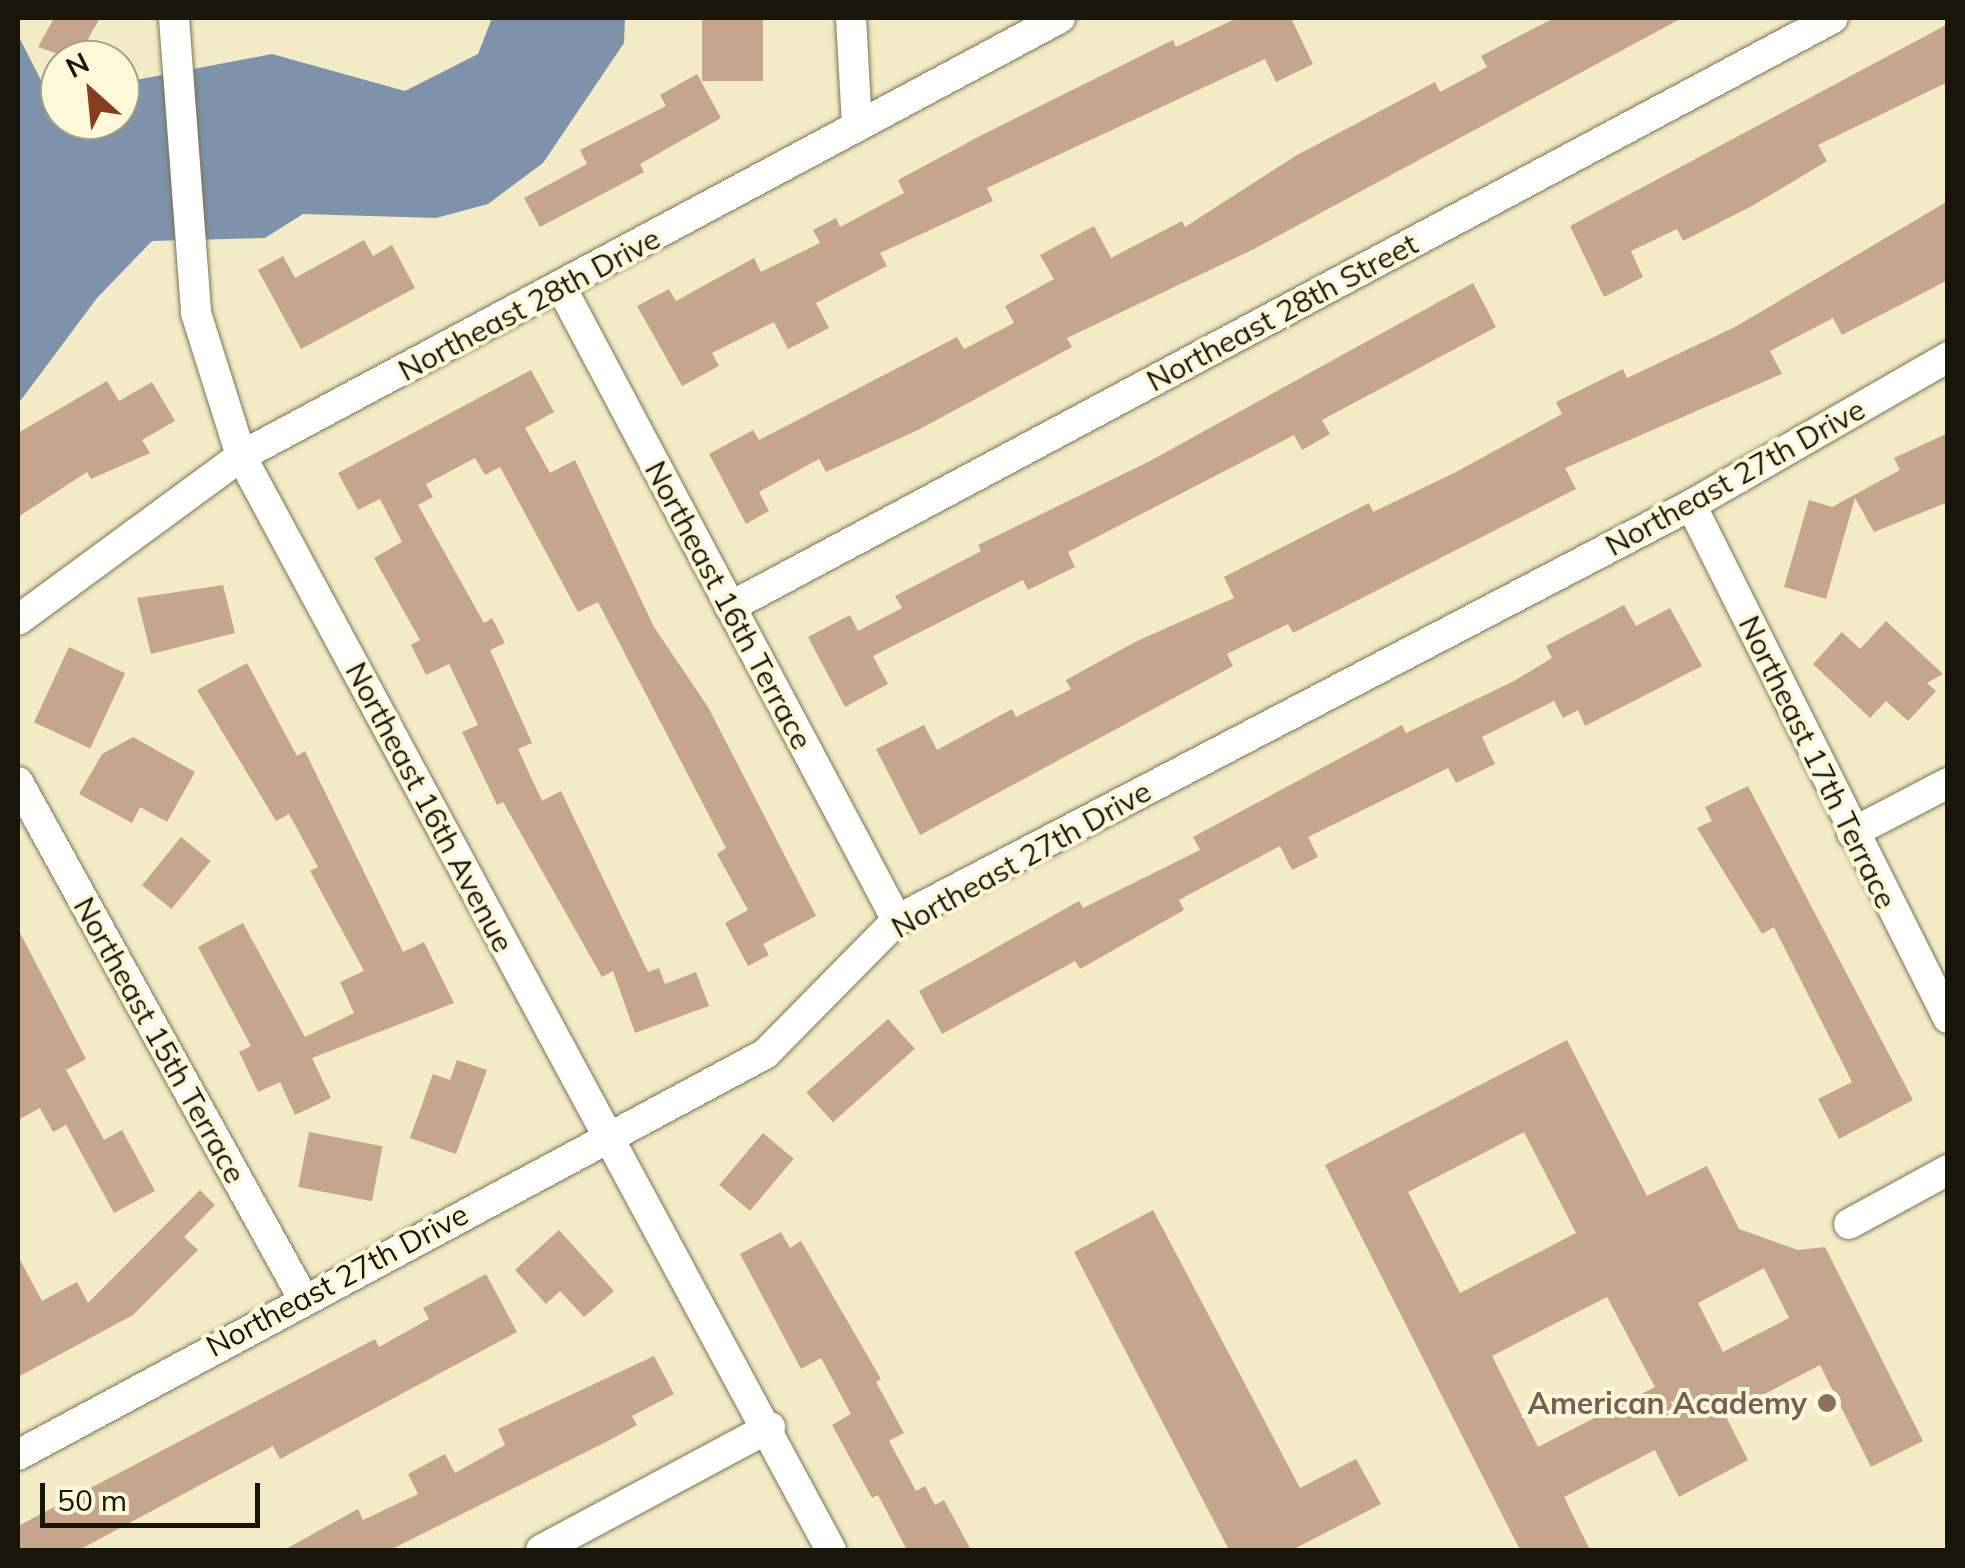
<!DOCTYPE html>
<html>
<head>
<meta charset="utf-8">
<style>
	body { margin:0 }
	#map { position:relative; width:1965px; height:1568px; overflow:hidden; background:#f3ebc5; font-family:Mulish,sans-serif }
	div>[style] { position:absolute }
	.water>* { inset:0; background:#7f92ab }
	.building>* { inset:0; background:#c6a58f; transform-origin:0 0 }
	.roads { filter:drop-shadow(0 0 2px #7c7453) drop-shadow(0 0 2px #7c7453) }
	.minor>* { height:30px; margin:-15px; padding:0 15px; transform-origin:15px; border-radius:15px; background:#fff }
	.dots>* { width:28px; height:28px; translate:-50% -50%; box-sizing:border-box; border:5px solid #fef8da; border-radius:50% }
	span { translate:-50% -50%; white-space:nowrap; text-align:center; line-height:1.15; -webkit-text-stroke:8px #fef8da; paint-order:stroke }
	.street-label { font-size:30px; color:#191609 }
	.education-label { font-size:30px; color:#785e54; font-weight:700 }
	.right { translate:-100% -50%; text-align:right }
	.frame { position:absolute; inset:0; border:20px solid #191609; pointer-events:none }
	.north { position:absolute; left:40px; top:40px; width:100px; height:100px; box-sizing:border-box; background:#fef8da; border:2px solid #a29e86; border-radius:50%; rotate:333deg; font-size:28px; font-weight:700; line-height:40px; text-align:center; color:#191609 }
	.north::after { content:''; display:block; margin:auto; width:35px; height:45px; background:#863e1f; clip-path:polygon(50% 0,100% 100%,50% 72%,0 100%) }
	.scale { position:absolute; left:40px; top:1483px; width:220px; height:45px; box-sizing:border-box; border:5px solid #191609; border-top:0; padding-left:12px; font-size:30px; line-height:35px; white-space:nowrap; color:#191609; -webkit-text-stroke:8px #fef8da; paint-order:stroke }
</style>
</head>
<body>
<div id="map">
	<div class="water">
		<div style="clip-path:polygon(492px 18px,625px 18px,624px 43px,543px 163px,488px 204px,436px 218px,303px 214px,265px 238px,152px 241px,97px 298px,18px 404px,18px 35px,49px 96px,60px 94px,60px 120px,120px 120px,120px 83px,272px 54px,405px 91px,478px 54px)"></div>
	</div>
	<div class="building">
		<div style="clip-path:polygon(54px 18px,100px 18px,76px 60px,38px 47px)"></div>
		<div style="left:702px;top:18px;width:61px;height:63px"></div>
		<div style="clip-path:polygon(1237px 18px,1291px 18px,1313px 64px,1276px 82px,1265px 59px,987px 188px,993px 201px,880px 253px,887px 266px,816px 303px,829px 328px,788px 349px,774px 322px,712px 353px,719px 366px,682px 386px,637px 306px,669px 289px,676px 301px,754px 258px,761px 272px,820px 243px,813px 230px,836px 218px,840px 227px,904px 193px,898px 180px,980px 136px,1173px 40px,1176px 47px)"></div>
		<div style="clip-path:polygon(1554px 18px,1682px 18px,1254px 249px,1067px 338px,1072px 347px,918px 430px,826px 472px,819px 459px,759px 492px,769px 511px,746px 524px,709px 454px,753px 430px,759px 440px,957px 337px,964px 349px,1014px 323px,1005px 306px,1054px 279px,1040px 255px,1094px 226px,1111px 258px,1182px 221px,1185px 227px,1297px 155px,1435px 82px,1440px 92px,1487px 67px,1481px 56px)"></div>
		<div style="clip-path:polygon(1948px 24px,1948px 82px,1818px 145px,1827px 161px,1752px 206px,1683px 241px,1677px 229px,1631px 251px,1643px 277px,1604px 297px,1570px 226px)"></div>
		<div style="clip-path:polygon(697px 74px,721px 118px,640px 164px,644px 172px,540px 227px,524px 198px,587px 164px,580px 150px,666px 106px,660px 95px)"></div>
		<div style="clip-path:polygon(1948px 201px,1948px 280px,1842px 335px,1833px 318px,1770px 351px,1782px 374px,1565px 468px,1576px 489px,1293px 633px,1288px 624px,1227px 654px,1233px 666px,920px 835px,876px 749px,924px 725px,937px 750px,1012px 709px,1016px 717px,1071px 689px,1066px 680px,1135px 642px,1234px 598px,1224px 577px,1369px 503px,1373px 512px,1456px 472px,1562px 414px,1556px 402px,1623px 369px,1627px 378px,1735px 327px)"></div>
		<div style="clip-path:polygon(364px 240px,373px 256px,392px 245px,415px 288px,301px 349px,258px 270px,283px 256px,295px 278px)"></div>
		<div style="clip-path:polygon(1473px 283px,1496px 327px,1322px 420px,1330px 434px,1302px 450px,1294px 435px,1068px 552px,1075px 567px,1028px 590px,1023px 580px,873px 656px,888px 684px,845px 707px,808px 637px,850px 615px,858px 631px,902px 608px,895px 596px,981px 551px,978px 545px,1148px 462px)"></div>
		<div style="clip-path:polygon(531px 370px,554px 412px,525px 428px,550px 473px,575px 460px,654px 627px,708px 707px,816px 916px,763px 944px,769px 955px,748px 966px,725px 923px,748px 910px,717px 854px,726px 848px,598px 602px,578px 612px,500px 467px,485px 475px,475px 458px,426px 484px,433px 497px,418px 505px,484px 623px,492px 618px,505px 643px,490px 650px,532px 743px,518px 749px,542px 801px,561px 791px,648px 972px,659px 968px,665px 984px,696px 972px,709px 1006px,635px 1033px,613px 971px,602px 977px,503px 802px,497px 805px,462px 732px,478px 725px,449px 664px,426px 675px,411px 645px,420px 640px,374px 558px,402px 542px,380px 499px,358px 510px,338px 473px)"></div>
		<div style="clip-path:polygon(107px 381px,119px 401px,152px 382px,175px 421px,142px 440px,150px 453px,91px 479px,87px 472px,18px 517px,18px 433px)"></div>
		<div style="clip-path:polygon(1948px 433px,1948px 502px,1874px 532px,1855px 498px,1826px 599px,1784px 587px,1809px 500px,1832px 507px,1900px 470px,1894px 458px)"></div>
		<div style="clip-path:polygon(223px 585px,235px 633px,151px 654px,137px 598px)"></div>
		<div style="clip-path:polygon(1624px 605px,1636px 626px,1670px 608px,1702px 666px,1585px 726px,1578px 710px,1563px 718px,1554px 701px,1482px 737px,1495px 764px,1456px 783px,1448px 768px,1308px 837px,1318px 857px,1292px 870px,1280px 846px,1179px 900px,1184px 910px,1080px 969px,1075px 961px,942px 1034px,919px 991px,1079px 901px,1083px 908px,1200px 850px,1193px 837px,1402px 725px,1406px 733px,1514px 681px,1552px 658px,1546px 646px)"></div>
		<div style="clip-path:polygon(1886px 621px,1943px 674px,1927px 683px,1936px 691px,1908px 721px,1886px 701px,1870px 718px,1813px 664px,1842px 632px,1860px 649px)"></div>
		<div style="left:69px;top:647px;width:62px;height:83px;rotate:25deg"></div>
		<div style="clip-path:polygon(247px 663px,297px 756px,305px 751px,403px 952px,424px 942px,454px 1003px,312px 1058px,331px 1098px,295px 1115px,280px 1082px,258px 1092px,239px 1052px,251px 1046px,198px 947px,243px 923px,305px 1037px,354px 1013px,340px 982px,364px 971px,310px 871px,318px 867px,289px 814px,276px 821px,197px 690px)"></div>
		<div style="clip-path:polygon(133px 737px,195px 772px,167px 822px,140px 807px,132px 823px,79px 794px,102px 754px)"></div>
		<div style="clip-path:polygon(1748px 786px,1913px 1100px,1839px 1139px,1818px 1099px,1852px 1082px,1774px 927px,1762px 934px,1697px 828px,1712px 821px,1705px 807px)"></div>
		<div style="left:181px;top:837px;width:38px;height:62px;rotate:39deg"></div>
		<div style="clip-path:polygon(18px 929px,86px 1059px,66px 1070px,104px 1140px,122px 1130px,155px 1191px,114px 1213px,66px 1125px,53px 1132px,40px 1108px,18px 1120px)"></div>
		<div style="left:888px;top:1019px;width:40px;height:110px;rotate:48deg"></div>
		<div style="clip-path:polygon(evenodd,1567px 1040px,1647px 1196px,1707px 1166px,1739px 1229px,1798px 1250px,1825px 1247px,1923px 1441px,1871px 1467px,1820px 1365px,1725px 1415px,1748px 1460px,1679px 1497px,1655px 1450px,1564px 1497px,1590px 1550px,1520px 1550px,1325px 1165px,1567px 1040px,1524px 1132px,1576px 1233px,1460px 1293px,1408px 1192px,1524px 1132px,1567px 1040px,1764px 1268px,1789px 1318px,1723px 1352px,1698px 1303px,1764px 1268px,1567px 1040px,1607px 1297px,1655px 1387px,1538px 1447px,1492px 1356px,1607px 1297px)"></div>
		<div style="clip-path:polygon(457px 1060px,487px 1070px,456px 1154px,410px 1138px,433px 1074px,450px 1080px)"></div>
		<div style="left:309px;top:1132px;width:75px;height:56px;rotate:11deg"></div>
		<div style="left:763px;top:1133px;width:40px;height:68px;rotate:40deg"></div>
		<div style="clip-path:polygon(200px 1190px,215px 1205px,184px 1237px,198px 1250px,133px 1315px,18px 1377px,18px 1256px,42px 1301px,77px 1282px,88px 1303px)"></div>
		<div style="clip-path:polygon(1153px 1210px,1300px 1488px,1356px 1459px,1381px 1504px,1292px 1550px,1229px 1550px,1074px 1252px)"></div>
		<div style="clip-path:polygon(559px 1230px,614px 1291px,584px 1317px,560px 1291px,546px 1304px,515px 1270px)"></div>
		<div style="clip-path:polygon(781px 1232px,790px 1248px,801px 1241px,881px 1379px,876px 1382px,904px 1433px,889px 1441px,916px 1491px,925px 1486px,935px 1505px,944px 1500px,971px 1550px,907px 1550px,878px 1495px,872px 1498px,832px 1425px,851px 1414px,821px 1358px,801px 1369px,740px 1254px)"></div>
		<div style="clip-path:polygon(486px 1274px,517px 1332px,280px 1459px,273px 1446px,79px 1550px,18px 1550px,18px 1526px,375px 1339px,379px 1347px,429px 1319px,423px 1308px)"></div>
		<div style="clip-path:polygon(654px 1356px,674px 1394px,632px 1416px,637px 1425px,610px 1440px,390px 1550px,284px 1550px,358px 1509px,363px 1520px,418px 1494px,408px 1474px,445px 1454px,455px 1473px,505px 1445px,498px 1429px)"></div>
	</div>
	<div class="roads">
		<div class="minor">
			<div style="left:174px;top:18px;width:296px;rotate:85.7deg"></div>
			<div style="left:196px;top:313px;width:150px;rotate:72.5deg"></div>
			<div style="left:241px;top:456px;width:1243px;rotate:61.66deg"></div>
			<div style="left:851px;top:18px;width:106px;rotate:86.8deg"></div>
			<div style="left:562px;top:289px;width:714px;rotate:62.04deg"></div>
			<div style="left:1691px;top:505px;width:574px;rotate:63.39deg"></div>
			<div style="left:730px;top:607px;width:1250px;rotate:-28.1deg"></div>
			<div style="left:18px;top:620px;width:277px;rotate:-36.3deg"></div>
			<div style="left:241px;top:456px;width:929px;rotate:-28.14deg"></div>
			<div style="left:18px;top:782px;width:589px;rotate:61.09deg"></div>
			<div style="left:1852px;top:833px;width:108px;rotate:-27.5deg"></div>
			<div style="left:1849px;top:1224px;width:113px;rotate:-28.6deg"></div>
			<div style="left:18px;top:1455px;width:848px;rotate:-28.23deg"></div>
			<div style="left:765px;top:1054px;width:188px;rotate:-45.4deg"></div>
			<div style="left:897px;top:920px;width:896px;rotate:-27.59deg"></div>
			<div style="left:1691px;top:505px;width:297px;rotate:-29.9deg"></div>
			<div style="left:541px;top:1550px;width:260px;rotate:-28.2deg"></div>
		</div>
	</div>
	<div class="dots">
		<div style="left:1827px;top:1403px;background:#8d6e63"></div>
	</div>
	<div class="street-label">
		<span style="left:529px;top:304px;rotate:-28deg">Northeast 28th Drive</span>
		<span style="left:1282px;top:312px;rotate:-28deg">Northeast 28th Street</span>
		<span style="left:1735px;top:477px;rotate:-29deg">Northeast 27th Drive</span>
		<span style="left:729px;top:605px;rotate:62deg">Northeast 16th Terrace</span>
		<span style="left:1818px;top:762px;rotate:64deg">Northeast 17th Terrace</span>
		<span style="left:430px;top:807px;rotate:62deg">Northeast 16th Avenue</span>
		<span style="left:1021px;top:859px;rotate:-29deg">Northeast 27th Drive</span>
		<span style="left:160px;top:1040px;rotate:61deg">Northeast 15th Terrace</span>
		<span style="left:337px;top:1280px;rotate:-28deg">Northeast 27th Drive</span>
	</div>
	<div class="education-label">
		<span class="right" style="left:1807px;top:1403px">American Academy</span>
	</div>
	<div class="frame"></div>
	<div class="north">N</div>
	<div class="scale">50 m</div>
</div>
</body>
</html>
